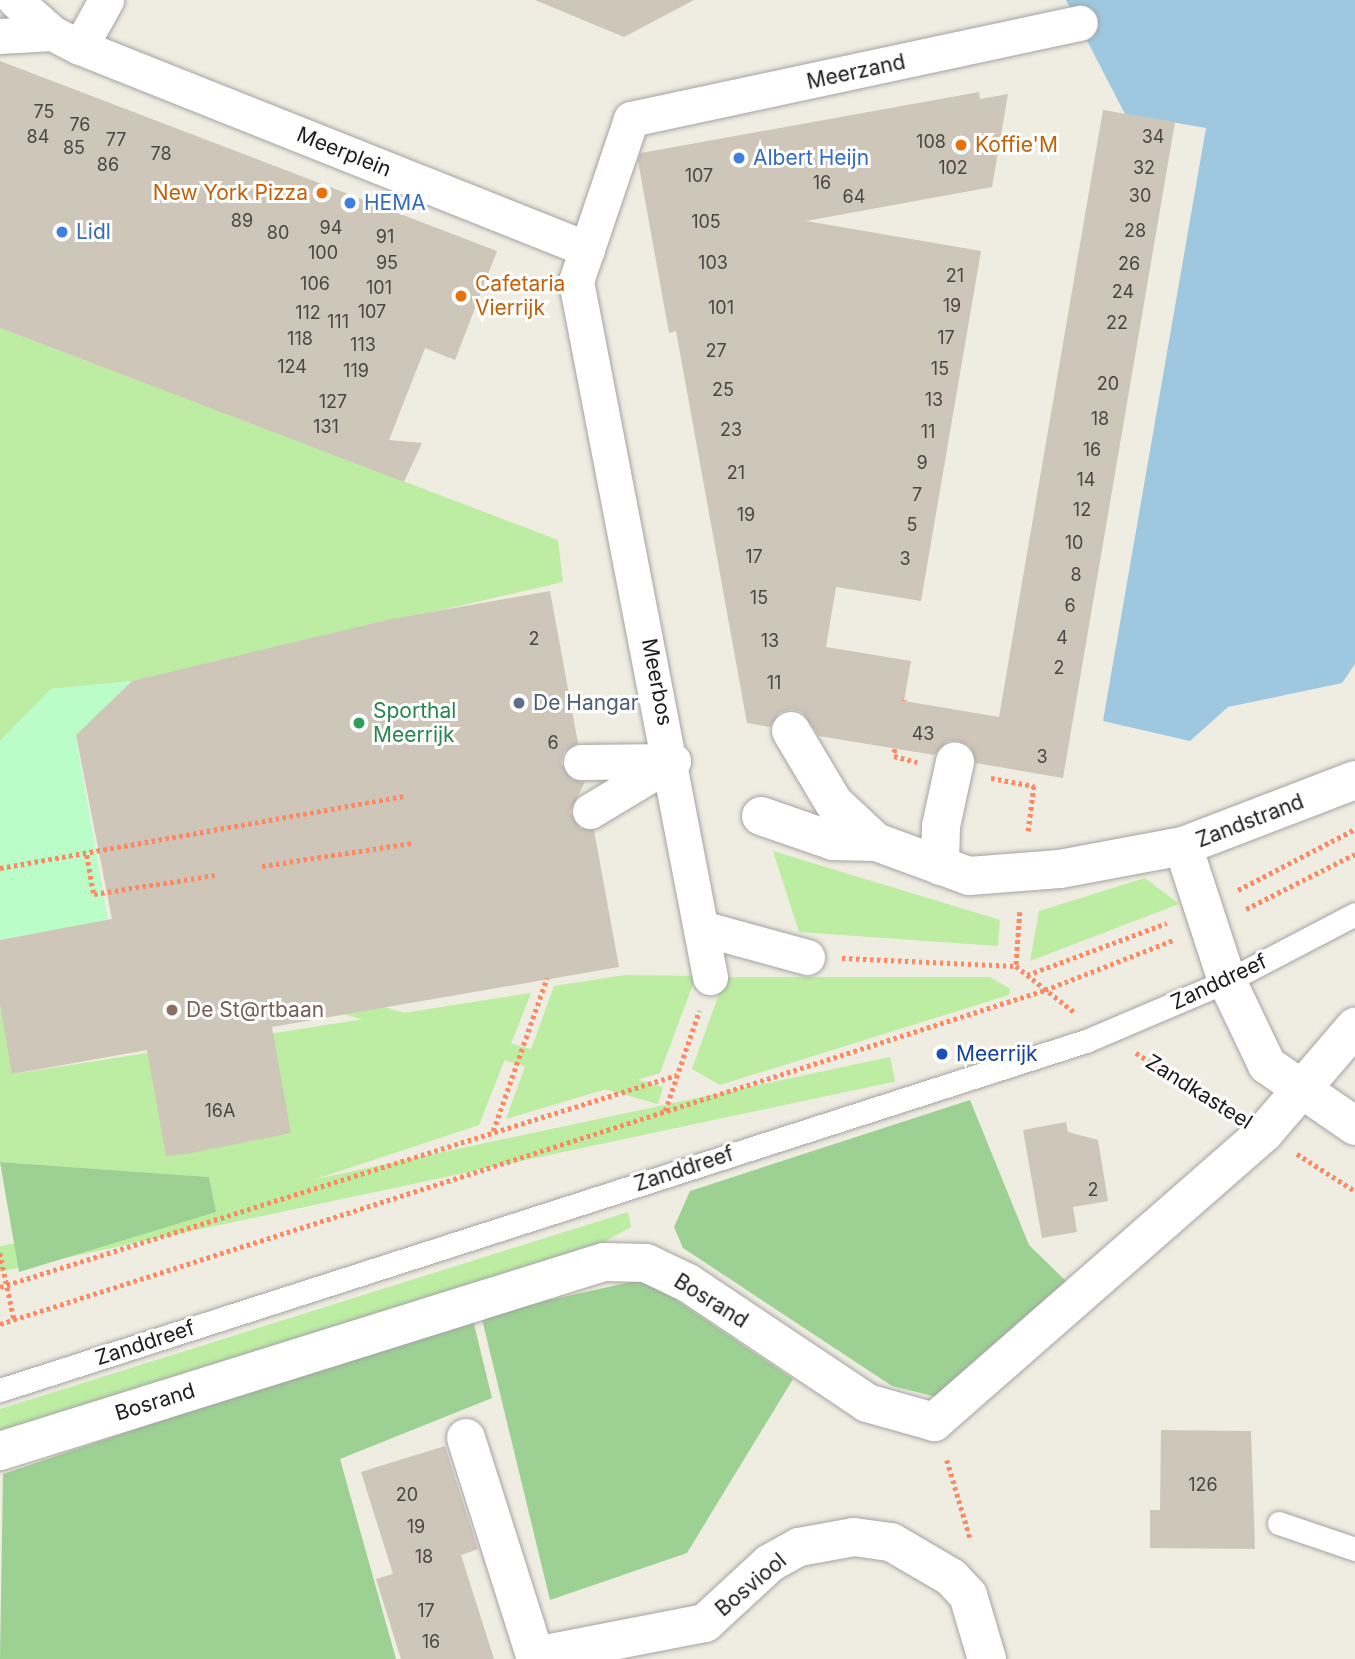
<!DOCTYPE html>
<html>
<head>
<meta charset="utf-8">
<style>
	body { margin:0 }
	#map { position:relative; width:1355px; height:1659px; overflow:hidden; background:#efece1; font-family:Inter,sans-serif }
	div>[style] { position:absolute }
	.grass>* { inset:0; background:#bdeda3; transform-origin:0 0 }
	.forest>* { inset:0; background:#9dd193 }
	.park>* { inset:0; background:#bafdc8 }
	.water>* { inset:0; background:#9ec8e0 }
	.building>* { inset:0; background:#cfc6ba }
	.path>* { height:4.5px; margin-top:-2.25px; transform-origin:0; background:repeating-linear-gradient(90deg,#ff8762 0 3.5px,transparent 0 7px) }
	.roads { filter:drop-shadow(0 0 2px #a3a3a3) drop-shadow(0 0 2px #a3a3a3) }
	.service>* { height:23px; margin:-11.5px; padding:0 11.5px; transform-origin:11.5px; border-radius:11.5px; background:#fff }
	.pedestrian>* { height:35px; margin:-17.5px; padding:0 17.5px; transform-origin:17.5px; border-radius:17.5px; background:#fff }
	.minor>* { height:38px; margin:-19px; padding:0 19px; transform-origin:19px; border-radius:19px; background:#fff }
	.tertiary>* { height:38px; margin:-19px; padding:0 19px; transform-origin:19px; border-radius:19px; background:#fff }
	.dots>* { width:19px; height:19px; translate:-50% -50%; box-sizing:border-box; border:4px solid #fff; border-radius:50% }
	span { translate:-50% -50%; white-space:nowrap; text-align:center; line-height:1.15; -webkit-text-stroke:6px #fff; paint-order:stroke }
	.number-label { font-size:18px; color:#494644 }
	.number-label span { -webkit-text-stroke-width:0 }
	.street-label { font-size:21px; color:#1c1c1c }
	.food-label { font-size:21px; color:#c56008 }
	.left { translate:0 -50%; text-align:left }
	.right { translate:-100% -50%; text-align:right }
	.shop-label { font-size:21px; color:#366cbe }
	.service-label { font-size:21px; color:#4e5e75 }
	.leisure-label { font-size:21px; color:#27864d }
	.education-label { font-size:21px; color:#785e54 }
	.transit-label { font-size:21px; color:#164399 }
</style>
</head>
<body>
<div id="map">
	<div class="grass">
		<div style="clip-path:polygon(0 328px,558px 540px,563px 582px,132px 681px,51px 689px,0 741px)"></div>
		<div style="clip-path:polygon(773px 851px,1000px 920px,998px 946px,799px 932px)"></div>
		<div style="clip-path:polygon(1145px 878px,1179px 904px,1030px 961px,1039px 911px)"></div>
		<div style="clip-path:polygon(625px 975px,696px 976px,660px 1073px,506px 1119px,554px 986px)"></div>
		<div style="clip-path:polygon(725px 977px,990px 977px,1010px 989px,1009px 995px,720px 1085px,692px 1069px)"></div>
		<div style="clip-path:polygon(531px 993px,479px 1125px,216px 1212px,209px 1177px,0 1162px,0 1007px,13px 1074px)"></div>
		<div style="left:890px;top:1057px;width:25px;height:933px;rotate:78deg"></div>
		<div style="left:663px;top:1087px;width:18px;height:673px;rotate:106deg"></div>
		<div style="clip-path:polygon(628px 1212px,631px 1227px,600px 1244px,0 1435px,0 1409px)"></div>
	</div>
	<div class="forest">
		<div style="clip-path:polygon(970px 1100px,1029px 1245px,1072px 1287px,937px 1397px,892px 1386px,683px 1248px,674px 1227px,690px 1191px)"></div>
		<div style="clip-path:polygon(0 1162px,209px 1177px,216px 1212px,19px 1272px)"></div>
		<div style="clip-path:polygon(645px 1279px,793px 1379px,687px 1553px,550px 1600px,481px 1315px)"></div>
		<div style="clip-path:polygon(472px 1316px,492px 1398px,340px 1459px,396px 1659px,0 1659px,3px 1474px)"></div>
	</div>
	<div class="park">
		<div style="clip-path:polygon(132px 681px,76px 738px,108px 920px,0 940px,0 741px,51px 689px)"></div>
	</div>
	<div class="water">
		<div style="clip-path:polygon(1066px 0,1355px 0,1355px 664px,1342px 683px,1228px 707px,1190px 741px,1103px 721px,1206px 128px,1125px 114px)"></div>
	</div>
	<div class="building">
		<div style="clip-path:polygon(535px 0,694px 0,624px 37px)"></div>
		<div style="clip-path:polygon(0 61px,497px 251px,455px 360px,425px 348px,389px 440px,422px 443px,404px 482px,0 328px)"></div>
		<div style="clip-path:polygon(979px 92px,980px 99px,1008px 94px,992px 187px,806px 221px,981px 251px,921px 601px,836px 587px,826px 647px,911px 661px,904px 701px,999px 717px,1103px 110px,1175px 122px,1063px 778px,976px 763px,970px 746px,959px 741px,948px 741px,934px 755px,819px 736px,802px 712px,791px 709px,779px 713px,770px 727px,747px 723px,676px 331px,669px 333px,638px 161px,641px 153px)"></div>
		<div style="clip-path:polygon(550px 591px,578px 743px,564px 752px,561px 763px,571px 779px,585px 782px,570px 812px,580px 828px,594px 830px,619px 967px,272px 1027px,291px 1133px,186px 1154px,166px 1156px,147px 1050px,12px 1074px,0 1006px,0 940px,112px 919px,76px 735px,132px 681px,387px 620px)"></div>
		<div style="clip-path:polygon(1066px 1122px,1068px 1132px,1098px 1140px,1108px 1201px,1073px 1207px,1077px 1232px,1042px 1238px,1023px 1130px)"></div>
		<div style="clip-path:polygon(1161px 1430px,1251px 1431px,1255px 1549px,1150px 1548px,1150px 1510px,1160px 1510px)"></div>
		<div style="clip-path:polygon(445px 1446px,478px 1549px,461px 1555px,494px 1659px,401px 1659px,376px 1579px,393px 1574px,361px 1472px)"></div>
	</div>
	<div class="path">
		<div style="left:904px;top:701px;width:1px;rotate:-90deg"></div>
		<div style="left:895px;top:749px;width:7px;rotate:98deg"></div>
		<div style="left:894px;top:756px;width:24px;rotate:15deg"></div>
		<div style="left:991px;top:778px;width:44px;rotate:10.5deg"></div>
		<div style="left:1034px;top:786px;width:48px;rotate:97.1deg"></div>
		<div style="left:87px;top:855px;width:40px;rotate:80deg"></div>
		<div style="left:94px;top:894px;width:122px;rotate:-8.9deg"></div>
		<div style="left:262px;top:866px;width:152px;rotate:-8.7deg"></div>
		<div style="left:0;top:868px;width:410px;rotate:-10.1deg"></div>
		<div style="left:1238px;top:890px;width:132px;rotate:-27.5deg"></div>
		<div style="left:1246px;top:909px;width:122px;rotate:-26.8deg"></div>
		<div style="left:1020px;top:912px;width:54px;rotate:94.2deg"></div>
		<div style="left:1016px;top:966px;width:74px;rotate:38.4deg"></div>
		<div style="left:842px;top:958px;width:174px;rotate:2.6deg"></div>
		<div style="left:1027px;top:975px;width:149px;rotate:-20.4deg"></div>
		<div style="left:1136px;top:1053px;width:111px;rotate:32.1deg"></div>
		<div style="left:665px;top:1111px;width:106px;rotate:-71.2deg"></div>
		<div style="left:493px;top:1131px;width:162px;rotate:-70.6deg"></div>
		<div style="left:1297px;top:1154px;width:69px;rotate:32.5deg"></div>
		<div style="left:0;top:1253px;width:67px;rotate:78deg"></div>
		<div style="left:0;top:1287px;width:709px;rotate:-17.39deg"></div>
		<div style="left:0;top:1324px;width:1097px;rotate:-17.72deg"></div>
		<div style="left:1045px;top:990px;width:137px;rotate:-21.3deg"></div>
		<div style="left:947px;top:1460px;width:84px;rotate:73.5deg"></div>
	</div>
	<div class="roads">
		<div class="service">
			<div style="left:0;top:1390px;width:1141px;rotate:-17.82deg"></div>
			<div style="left:1086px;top:1041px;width:153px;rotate:-23.1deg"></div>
			<div style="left:1227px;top:981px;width:144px;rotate:-27.6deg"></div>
			<div style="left:1279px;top:1523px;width:80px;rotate:18.9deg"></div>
		</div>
		<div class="pedestrian">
			<div style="left:15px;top:0;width:50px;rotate:41.7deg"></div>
			<div style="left:52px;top:33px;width:31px;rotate:27deg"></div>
			<div style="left:80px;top:47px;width:546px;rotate:21.72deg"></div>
			<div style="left:587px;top:249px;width:137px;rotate:-71.3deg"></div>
			<div style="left:631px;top:119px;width:459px;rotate:-12.1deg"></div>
			<div style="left:0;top:36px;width:52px;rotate:-3.3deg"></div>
			<div style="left:80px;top:47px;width:54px;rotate:-61deg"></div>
			<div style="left:587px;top:249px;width:34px;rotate:109deg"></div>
			<div style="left:576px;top:281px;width:709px;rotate:79.1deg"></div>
			<div style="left:581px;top:762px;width:92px;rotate:-0.6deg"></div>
			<div style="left:590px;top:811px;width:97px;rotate:-31.1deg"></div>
			<div style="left:701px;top:928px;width:110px;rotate:15.3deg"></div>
		</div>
		<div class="minor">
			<div style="left:791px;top:731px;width:84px;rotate:59.2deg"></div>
			<div style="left:834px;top:803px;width:57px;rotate:42.9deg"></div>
			<div style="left:876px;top:842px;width:99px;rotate:20.1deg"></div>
			<div style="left:969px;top:876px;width:91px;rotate:-4.4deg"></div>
			<div style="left:1060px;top:869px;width:125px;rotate:-10.6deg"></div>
			<div style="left:761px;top:816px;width:76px;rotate:19.1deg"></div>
			<div style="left:833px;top:841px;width:43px;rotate:1.3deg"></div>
			<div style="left:940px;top:866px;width:40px;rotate:-88.6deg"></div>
			<div style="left:941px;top:826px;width:66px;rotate:-77.7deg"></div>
			<div style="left:466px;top:1438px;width:232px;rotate:72.4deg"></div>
			<div style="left:0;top:1451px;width:633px;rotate:-17.38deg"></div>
			<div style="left:604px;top:1262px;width:42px;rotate:1.4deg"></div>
			<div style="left:646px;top:1263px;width:47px;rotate:25.5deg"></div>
			<div style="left:688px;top:1283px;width:216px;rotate:33.8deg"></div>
			<div style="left:867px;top:1403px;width:70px;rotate:15.8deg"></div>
			<div style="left:934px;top:1422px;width:439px;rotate:-41.2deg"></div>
			<div style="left:1264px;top:1133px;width:140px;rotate:-49.4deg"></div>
			<div style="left:535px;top:1656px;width:173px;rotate:-11deg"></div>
			<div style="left:705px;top:1623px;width:88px;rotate:-42.7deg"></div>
			<div style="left:770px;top:1563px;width:33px;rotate:-29deg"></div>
			<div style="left:799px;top:1547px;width:56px;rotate:-10.3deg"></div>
			<div style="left:854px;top:1537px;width:37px;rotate:8deg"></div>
			<div style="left:891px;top:1542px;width:69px;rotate:30.3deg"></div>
			<div style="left:951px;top:1577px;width:25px;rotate:47deg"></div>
			<div style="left:968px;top:1595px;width:67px;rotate:73.5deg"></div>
		</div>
		<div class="tertiary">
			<div style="left:1355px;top:780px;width:184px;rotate:159deg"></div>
			<div style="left:1183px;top:846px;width:142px;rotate:71.9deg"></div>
			<div style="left:1227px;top:981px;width:93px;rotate:64.5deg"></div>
			<div style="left:1267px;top:1065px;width:107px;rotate:34.7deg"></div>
		</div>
	</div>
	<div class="dots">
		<div style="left:961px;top:145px;background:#e8710a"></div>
		<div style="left:739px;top:158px;background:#3f7fe0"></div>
		<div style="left:322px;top:193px;background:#e8710a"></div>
		<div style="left:350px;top:203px;background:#3f7fe0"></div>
		<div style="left:62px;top:232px;background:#3f7fe0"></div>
		<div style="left:461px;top:296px;background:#e8710a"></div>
		<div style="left:519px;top:703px;background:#5c6f8a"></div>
		<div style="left:359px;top:723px;background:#2e9e5b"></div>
		<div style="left:172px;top:1010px;background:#8d6e63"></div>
		<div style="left:942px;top:1054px;background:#1a4fb4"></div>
	</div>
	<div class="number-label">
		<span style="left:44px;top:112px">75</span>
		<span style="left:80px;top:125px">76</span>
		<span style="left:38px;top:137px">84</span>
		<span style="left:1153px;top:137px">34</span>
		<span style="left:116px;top:140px">77</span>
		<span style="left:931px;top:142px">108</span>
		<span style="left:74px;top:148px">85</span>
		<span style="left:161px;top:154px">78</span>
		<span style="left:108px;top:165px">86</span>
		<span style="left:953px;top:168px">102</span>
		<span style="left:1144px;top:168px">32</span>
		<span style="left:699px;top:176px">107</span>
		<span style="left:822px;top:183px">16</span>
		<span style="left:1140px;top:196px">30</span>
		<span style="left:854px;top:197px">64</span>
		<span style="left:242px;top:221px">89</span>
		<span style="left:706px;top:222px">105</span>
		<span style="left:331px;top:228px">94</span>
		<span style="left:1135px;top:231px">28</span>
		<span style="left:278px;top:233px">80</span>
		<span style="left:385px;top:237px">91</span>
		<span style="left:323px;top:253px">100</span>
		<span style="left:387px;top:263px">95</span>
		<span style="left:713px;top:263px">103</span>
		<span style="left:1129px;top:264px">26</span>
		<span style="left:955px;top:276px">21</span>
		<span style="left:315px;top:284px">106</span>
		<span style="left:379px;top:288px">101</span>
		<span style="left:1123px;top:292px">24</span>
		<span style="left:952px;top:306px">19</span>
		<span style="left:721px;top:308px">101</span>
		<span style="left:372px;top:312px">107</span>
		<span style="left:308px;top:313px">112</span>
		<span style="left:338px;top:322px">111</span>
		<span style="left:1117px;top:323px">22</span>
		<span style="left:946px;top:338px">17</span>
		<span style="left:300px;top:339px">118</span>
		<span style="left:363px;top:345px">113</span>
		<span style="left:716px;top:351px">27</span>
		<span style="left:292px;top:367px">124</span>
		<span style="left:940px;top:369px">15</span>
		<span style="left:356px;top:371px">119</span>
		<span style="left:1108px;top:384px">20</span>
		<span style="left:723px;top:390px">25</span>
		<span style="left:934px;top:400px">13</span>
		<span style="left:333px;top:402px">127</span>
		<span style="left:1100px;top:419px">18</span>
		<span style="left:326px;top:427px">131</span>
		<span style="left:731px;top:430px">23</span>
		<span style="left:928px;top:432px">11</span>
		<span style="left:1092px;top:450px">16</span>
		<span style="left:922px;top:463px">9</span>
		<span style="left:736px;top:473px">21</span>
		<span style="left:1086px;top:480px">14</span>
		<span style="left:917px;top:495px">7</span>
		<span style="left:1082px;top:510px">12</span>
		<span style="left:746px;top:515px">19</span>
		<span style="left:912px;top:525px">5</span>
		<span style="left:1074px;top:543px">10</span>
		<span style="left:754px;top:557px">17</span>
		<span style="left:905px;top:559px">3</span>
		<span style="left:1076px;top:575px">8</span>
		<span style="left:759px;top:598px">15</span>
		<span style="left:1070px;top:606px">6</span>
		<span style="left:1062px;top:638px">4</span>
		<span style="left:534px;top:639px">2</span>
		<span style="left:770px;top:641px">13</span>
		<span style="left:1059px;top:668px">2</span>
		<span style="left:774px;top:683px">11</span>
		<span style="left:923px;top:734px">43</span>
		<span style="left:553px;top:743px">6</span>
		<span style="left:1042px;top:757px">3</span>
		<span style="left:220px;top:1111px">16A</span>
		<span style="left:1093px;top:1190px">2</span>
		<span style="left:1203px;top:1485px">126</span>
		<span style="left:407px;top:1495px">20</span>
		<span style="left:416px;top:1527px">19</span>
		<span style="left:424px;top:1557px">18</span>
		<span style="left:426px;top:1611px">17</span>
		<span style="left:431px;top:1642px">16</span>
	</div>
	<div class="street-label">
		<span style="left:856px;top:72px;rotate:-12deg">Meerzand</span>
		<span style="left:344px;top:152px;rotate:22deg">Meerplein</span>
		<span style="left:657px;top:682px;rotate:79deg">Meerbos</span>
		<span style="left:1250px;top:821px;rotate:-21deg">Zandstrand</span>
		<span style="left:1219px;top:982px;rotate:-25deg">Zanddreef</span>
		<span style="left:1199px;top:1092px;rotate:32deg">Zandkasteel</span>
		<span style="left:684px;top:1169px;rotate:-18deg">Zanddreef</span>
		<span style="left:711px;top:1301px;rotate:32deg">Bosrand</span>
		<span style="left:145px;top:1343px;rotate:-18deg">Zanddreef</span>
		<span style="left:155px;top:1402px;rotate:-17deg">Bosrand</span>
		<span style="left:751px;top:1585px;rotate:-40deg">Bosviool</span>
	</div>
	<div class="food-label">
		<span class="left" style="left:975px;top:145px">Koffie'M</span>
		<span class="right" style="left:308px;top:193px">New York Pizza</span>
		<span class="left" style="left:475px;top:296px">Cafetaria<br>Vierrijk</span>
	</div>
	<div class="shop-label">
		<span class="left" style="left:753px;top:158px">Albert Heijn</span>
		<span class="left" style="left:364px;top:203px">HEMA</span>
		<span class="left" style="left:76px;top:232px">Lidl</span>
	</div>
	<div class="service-label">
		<span class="left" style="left:533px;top:703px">De Hangar</span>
	</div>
	<div class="leisure-label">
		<span class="left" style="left:373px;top:723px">Sporthal<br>Meerrijk</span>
	</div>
	<div class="education-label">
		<span class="left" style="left:186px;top:1010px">De St@rtbaan</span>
	</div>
	<div class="transit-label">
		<span class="left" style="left:956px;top:1054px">Meerrijk</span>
	</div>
</div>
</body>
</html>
